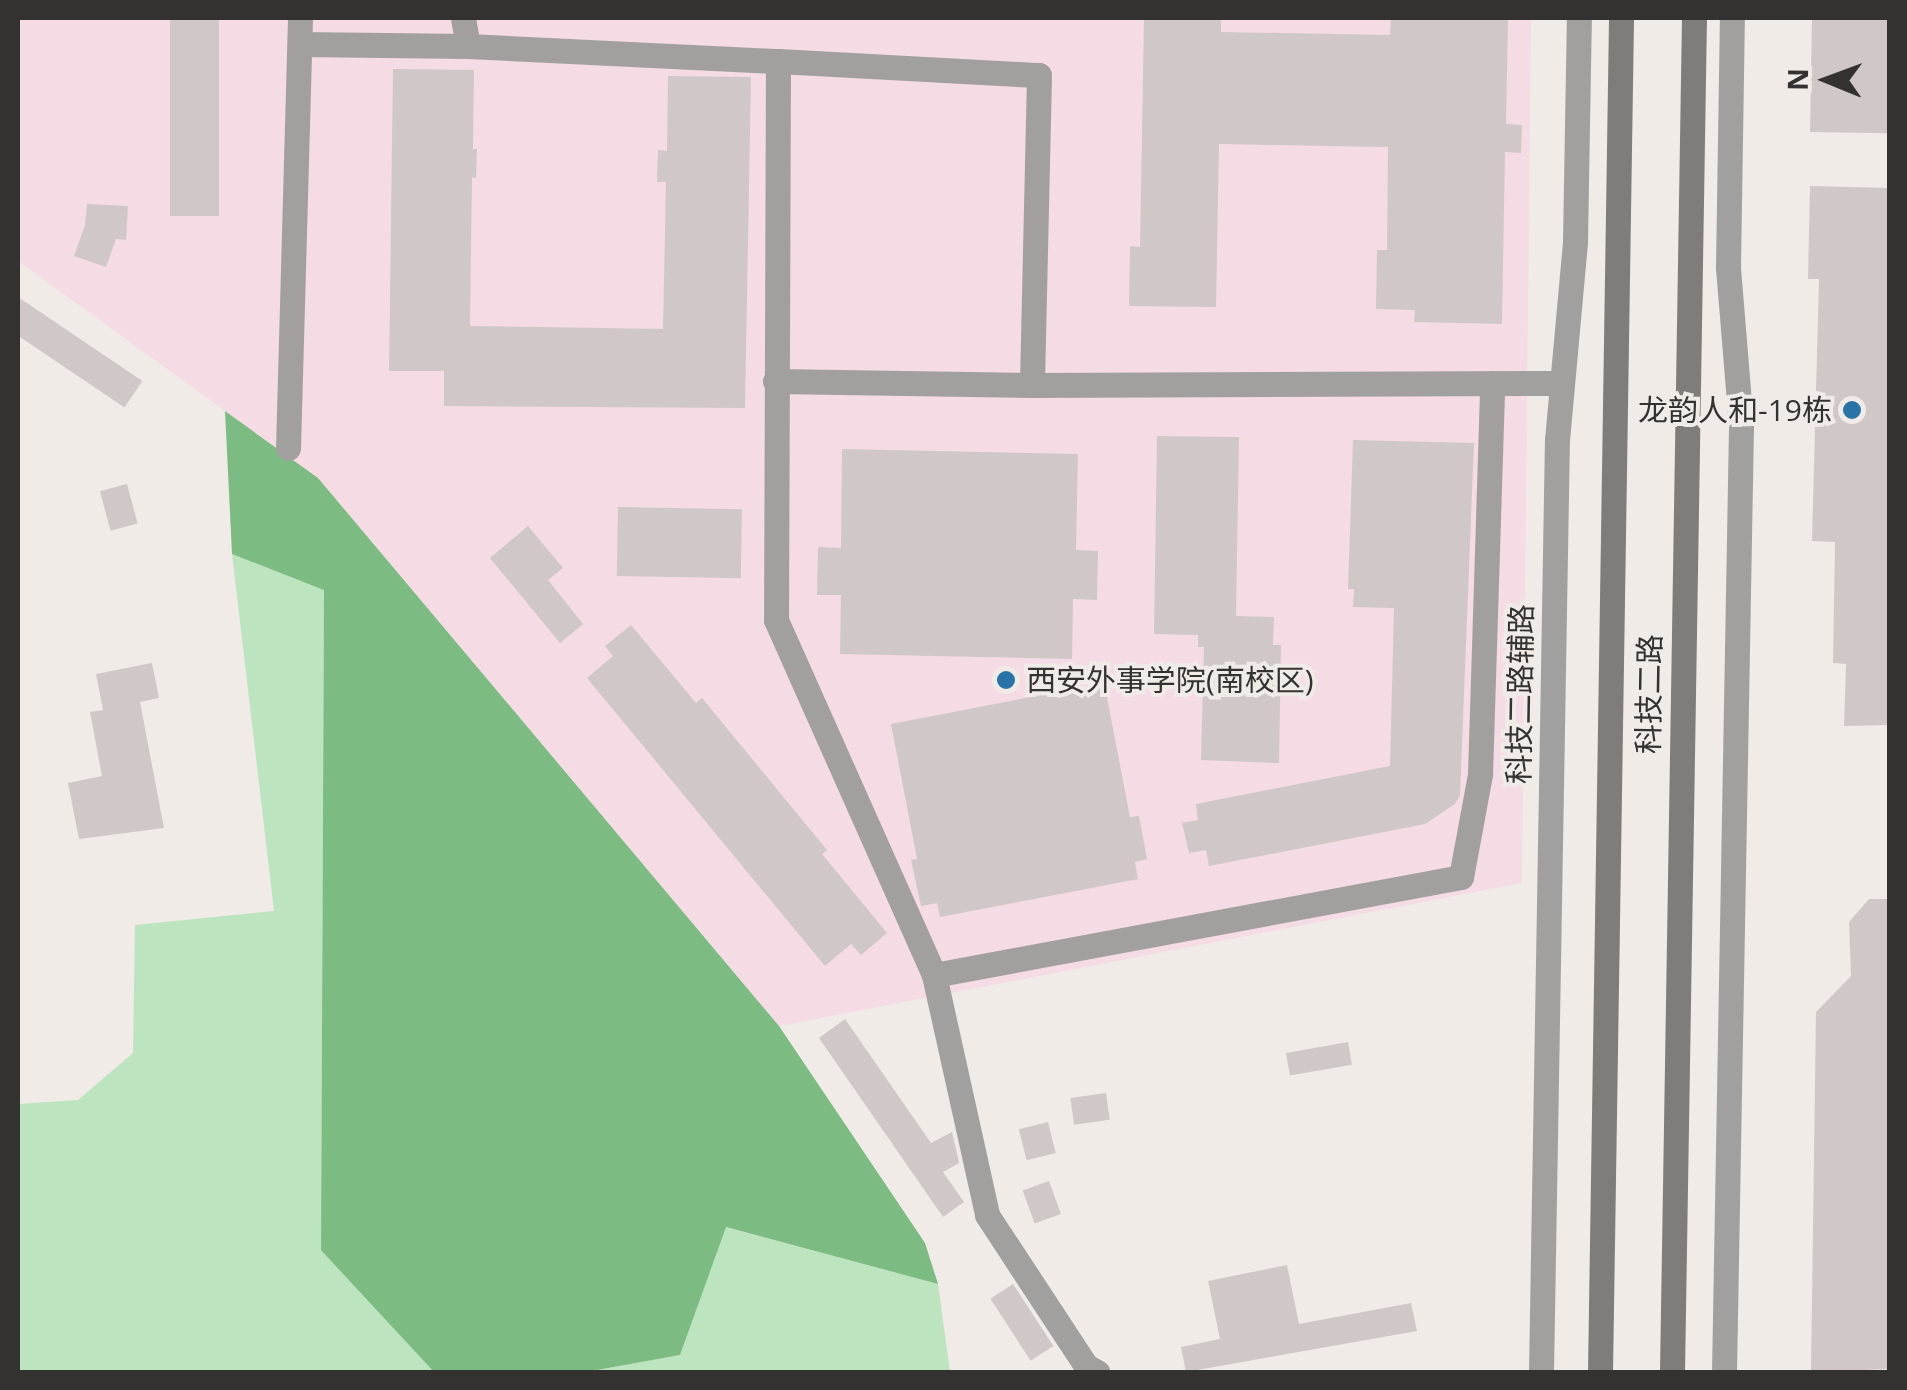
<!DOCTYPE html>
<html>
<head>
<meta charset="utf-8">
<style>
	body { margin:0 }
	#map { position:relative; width:1907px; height:1390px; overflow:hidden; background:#f0ebe7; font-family:"Open Sans","Noto Sans SC",sans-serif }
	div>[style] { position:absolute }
	.education>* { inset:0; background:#f4dbe4 }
	.green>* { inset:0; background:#bce4be }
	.forest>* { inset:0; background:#7cbb82 }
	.building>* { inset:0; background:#cfc8c7; transform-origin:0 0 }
	.minor>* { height:25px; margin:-12.5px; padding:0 12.5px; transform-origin:12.5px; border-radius:12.5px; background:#a2a09e }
	.secondary>* { height:25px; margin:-12.5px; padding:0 12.5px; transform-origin:12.5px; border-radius:12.5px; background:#7f7c79 }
	.dots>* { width:28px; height:28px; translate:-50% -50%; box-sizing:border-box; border:5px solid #f0ebe7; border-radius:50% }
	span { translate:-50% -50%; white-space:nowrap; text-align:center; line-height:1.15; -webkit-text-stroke:8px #f0ebe7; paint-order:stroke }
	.poi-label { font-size:30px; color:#343231 }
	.right { translate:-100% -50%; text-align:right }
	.left { translate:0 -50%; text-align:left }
	.street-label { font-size:30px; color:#343231 }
	.frame { position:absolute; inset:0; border:20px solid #343231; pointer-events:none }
	.north { position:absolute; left:1777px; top:30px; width:100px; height:100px; -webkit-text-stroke:8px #f0ebe7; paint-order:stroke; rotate:271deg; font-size:28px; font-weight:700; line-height:40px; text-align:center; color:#343231 }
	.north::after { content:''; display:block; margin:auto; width:35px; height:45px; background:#343231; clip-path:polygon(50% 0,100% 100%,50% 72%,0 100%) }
</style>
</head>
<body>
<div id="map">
	<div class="education">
		<div style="clip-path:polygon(18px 18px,1531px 18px,1522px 883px,779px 1026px,318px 478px,18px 261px)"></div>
	</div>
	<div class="green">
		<div style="clip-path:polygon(232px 554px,324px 589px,321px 1249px,434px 1372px,18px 1372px,18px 1104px,78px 1100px,133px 1053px,135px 925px,274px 911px)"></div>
		<div style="clip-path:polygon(725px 1227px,938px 1284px,950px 1372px,586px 1372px,680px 1355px)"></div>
	</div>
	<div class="forest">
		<div style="clip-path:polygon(225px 411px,318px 478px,779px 1026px,925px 1243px,938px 1284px,726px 1227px,680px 1355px,586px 1372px,434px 1372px,321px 1250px,324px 590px,232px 554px)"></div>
	</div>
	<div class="building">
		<div style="left:170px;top:18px;width:49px;height:198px"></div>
		<div style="clip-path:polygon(1144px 18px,1221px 18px,1221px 32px,1390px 35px,1391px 18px,1508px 18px,1506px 124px,1522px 125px,1521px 153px,1505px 152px,1502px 324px,1414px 322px,1415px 310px,1376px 309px,1377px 250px,1387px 250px,1388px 147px,1219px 144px,1216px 307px,1129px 306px,1130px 246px,1140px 247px)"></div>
		<div style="left:1812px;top:18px;width:78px;height:114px;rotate:1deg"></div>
		<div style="clip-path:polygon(393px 69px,474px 70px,473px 149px,477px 149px,476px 178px,472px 177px,470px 326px,663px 329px,666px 182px,657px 182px,658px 150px,667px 151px,668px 76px,751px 77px,745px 408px,444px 406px,444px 371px,389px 371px)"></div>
		<div style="clip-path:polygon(1810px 186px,1890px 188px,1890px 725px,1844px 726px,1846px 664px,1833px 663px,1835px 542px,1812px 541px,1819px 279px,1808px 279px)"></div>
		<div style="clip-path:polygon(87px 204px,128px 206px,126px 240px,116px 239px,106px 267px,74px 256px,85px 225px)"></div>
		<div style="left:18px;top:297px;width:150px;height:32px;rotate:34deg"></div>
		<div style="clip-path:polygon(1157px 436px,1239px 437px,1236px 616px,1274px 617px,1273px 645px,1281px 645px,1279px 763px,1201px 760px,1204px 647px,1198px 647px,1198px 635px,1154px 634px)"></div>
		<div style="clip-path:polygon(1353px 440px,1474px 443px,1460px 795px,1455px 804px,1425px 824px,1209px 866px,1206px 850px,1189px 853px,1182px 823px,1198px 820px,1196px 804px,1390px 766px,1394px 608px,1353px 607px,1354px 589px,1348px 589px)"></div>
		<div style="clip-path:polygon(842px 449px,1078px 454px,1076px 550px,1098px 551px,1097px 600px,1073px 599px,1072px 659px,840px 654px,841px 595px,817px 595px,818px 547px,841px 548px)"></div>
		<div style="left:127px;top:484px;width:41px;height:28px;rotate:75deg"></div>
		<div style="left:618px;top:507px;width:124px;height:69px;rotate:1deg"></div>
		<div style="clip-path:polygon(528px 526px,563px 568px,548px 580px,583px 624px,560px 643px,490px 558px)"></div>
		<div style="clip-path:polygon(631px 625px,696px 703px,702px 698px,827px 850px,822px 854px,887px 933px,861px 955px,851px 944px,825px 966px,587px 678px,613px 656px,605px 646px)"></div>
		<div style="clip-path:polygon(152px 663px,159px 698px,140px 702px,164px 828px,79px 839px,68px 783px,102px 776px,90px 712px,103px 710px,96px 674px)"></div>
		<div style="clip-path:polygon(1105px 687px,1130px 817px,1139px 816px,1147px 859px,1135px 862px,1138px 879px,940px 917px,937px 903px,921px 906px,911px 860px,917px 859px,891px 724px,1072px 689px,1072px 693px)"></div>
		<div style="clip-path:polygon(1869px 899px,1890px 899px,1890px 1369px,1811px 1372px,1816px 1012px,1851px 976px,1849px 922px)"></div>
		<div style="clip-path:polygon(845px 1019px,931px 1143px,952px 1132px,959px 1163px,943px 1172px,964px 1202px,943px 1217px,819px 1038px)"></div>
		<div style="left:1348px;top:1042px;width:23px;height:63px;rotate:80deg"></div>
		<div style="left:1106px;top:1093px;width:27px;height:36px;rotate:82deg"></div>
		<div style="left:1048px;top:1122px;width:32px;height:30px;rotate:76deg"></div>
		<div style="left:1049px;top:1181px;width:35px;height:28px;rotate:70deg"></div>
		<div style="clip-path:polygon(1287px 1265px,1299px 1324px,1411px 1303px,1417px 1331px,1186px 1372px,1181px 1347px,1220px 1339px,1208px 1281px)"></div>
		<div style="left:1013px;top:1284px;width:74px;height:27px;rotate:57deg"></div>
	</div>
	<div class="minor">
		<div style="left:463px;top:18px;width:28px;rotate:80deg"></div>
		<div style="left:300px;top:44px;width:168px;rotate:0.7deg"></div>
		<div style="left:468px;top:46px;width:310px;rotate:2.8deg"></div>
		<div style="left:778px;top:61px;width:559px;rotate:90.2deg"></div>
		<div style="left:776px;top:620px;width:389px;rotate:66deg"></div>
		<div style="left:934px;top:975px;width:246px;rotate:77.5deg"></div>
		<div style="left:987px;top:1215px;width:181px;rotate:56.7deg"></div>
		<div style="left:1086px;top:1366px;width:13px;rotate:29deg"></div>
		<div style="left:778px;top:61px;width:261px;rotate:3.1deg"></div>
		<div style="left:1039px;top:75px;width:310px;rotate:91.3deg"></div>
		<div style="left:775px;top:381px;width:257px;rotate:0.9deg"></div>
		<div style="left:1032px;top:385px;width:530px;rotate:-0.22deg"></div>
		<div style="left:288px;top:448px;width:430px;rotate:-88.4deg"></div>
		<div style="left:934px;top:975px;width:536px;rotate:-10.53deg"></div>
		<div style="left:1461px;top:877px;width:105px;rotate:-79.5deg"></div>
		<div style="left:1480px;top:774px;width:391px;rotate:-88.2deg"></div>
		<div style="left:1541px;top:1372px;width:932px;rotate:-89.02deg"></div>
		<div style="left:1557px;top:440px;width:200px;rotate:-84.8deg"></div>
		<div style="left:1575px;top:241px;width:223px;rotate:-89deg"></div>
		<div style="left:1724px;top:1372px;width:946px;rotate:-88.97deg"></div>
		<div style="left:1741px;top:426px;width:160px;rotate:-94.7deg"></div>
		<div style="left:1728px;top:267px;width:249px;rotate:-89.1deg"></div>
	</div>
	<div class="secondary">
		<div style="left:1600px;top:1372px;width:1354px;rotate:-89.11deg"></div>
		<div style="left:1672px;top:1372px;width:1354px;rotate:-89.07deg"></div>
	</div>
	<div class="dots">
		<div style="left:1852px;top:410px;background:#2974a7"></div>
		<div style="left:1006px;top:680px;background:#2974a7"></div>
	</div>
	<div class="poi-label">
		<span class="right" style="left:1832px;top:410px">龙韵人和-19栋</span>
		<span class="left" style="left:1026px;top:680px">西安外事学院(南校区)</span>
	</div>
	<div class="street-label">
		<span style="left:1520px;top:694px;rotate:-89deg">科技二路辅路</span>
		<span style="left:1649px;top:694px;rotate:-89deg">科技二路</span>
	</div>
	<div class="frame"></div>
	<div class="north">N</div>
</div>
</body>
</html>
